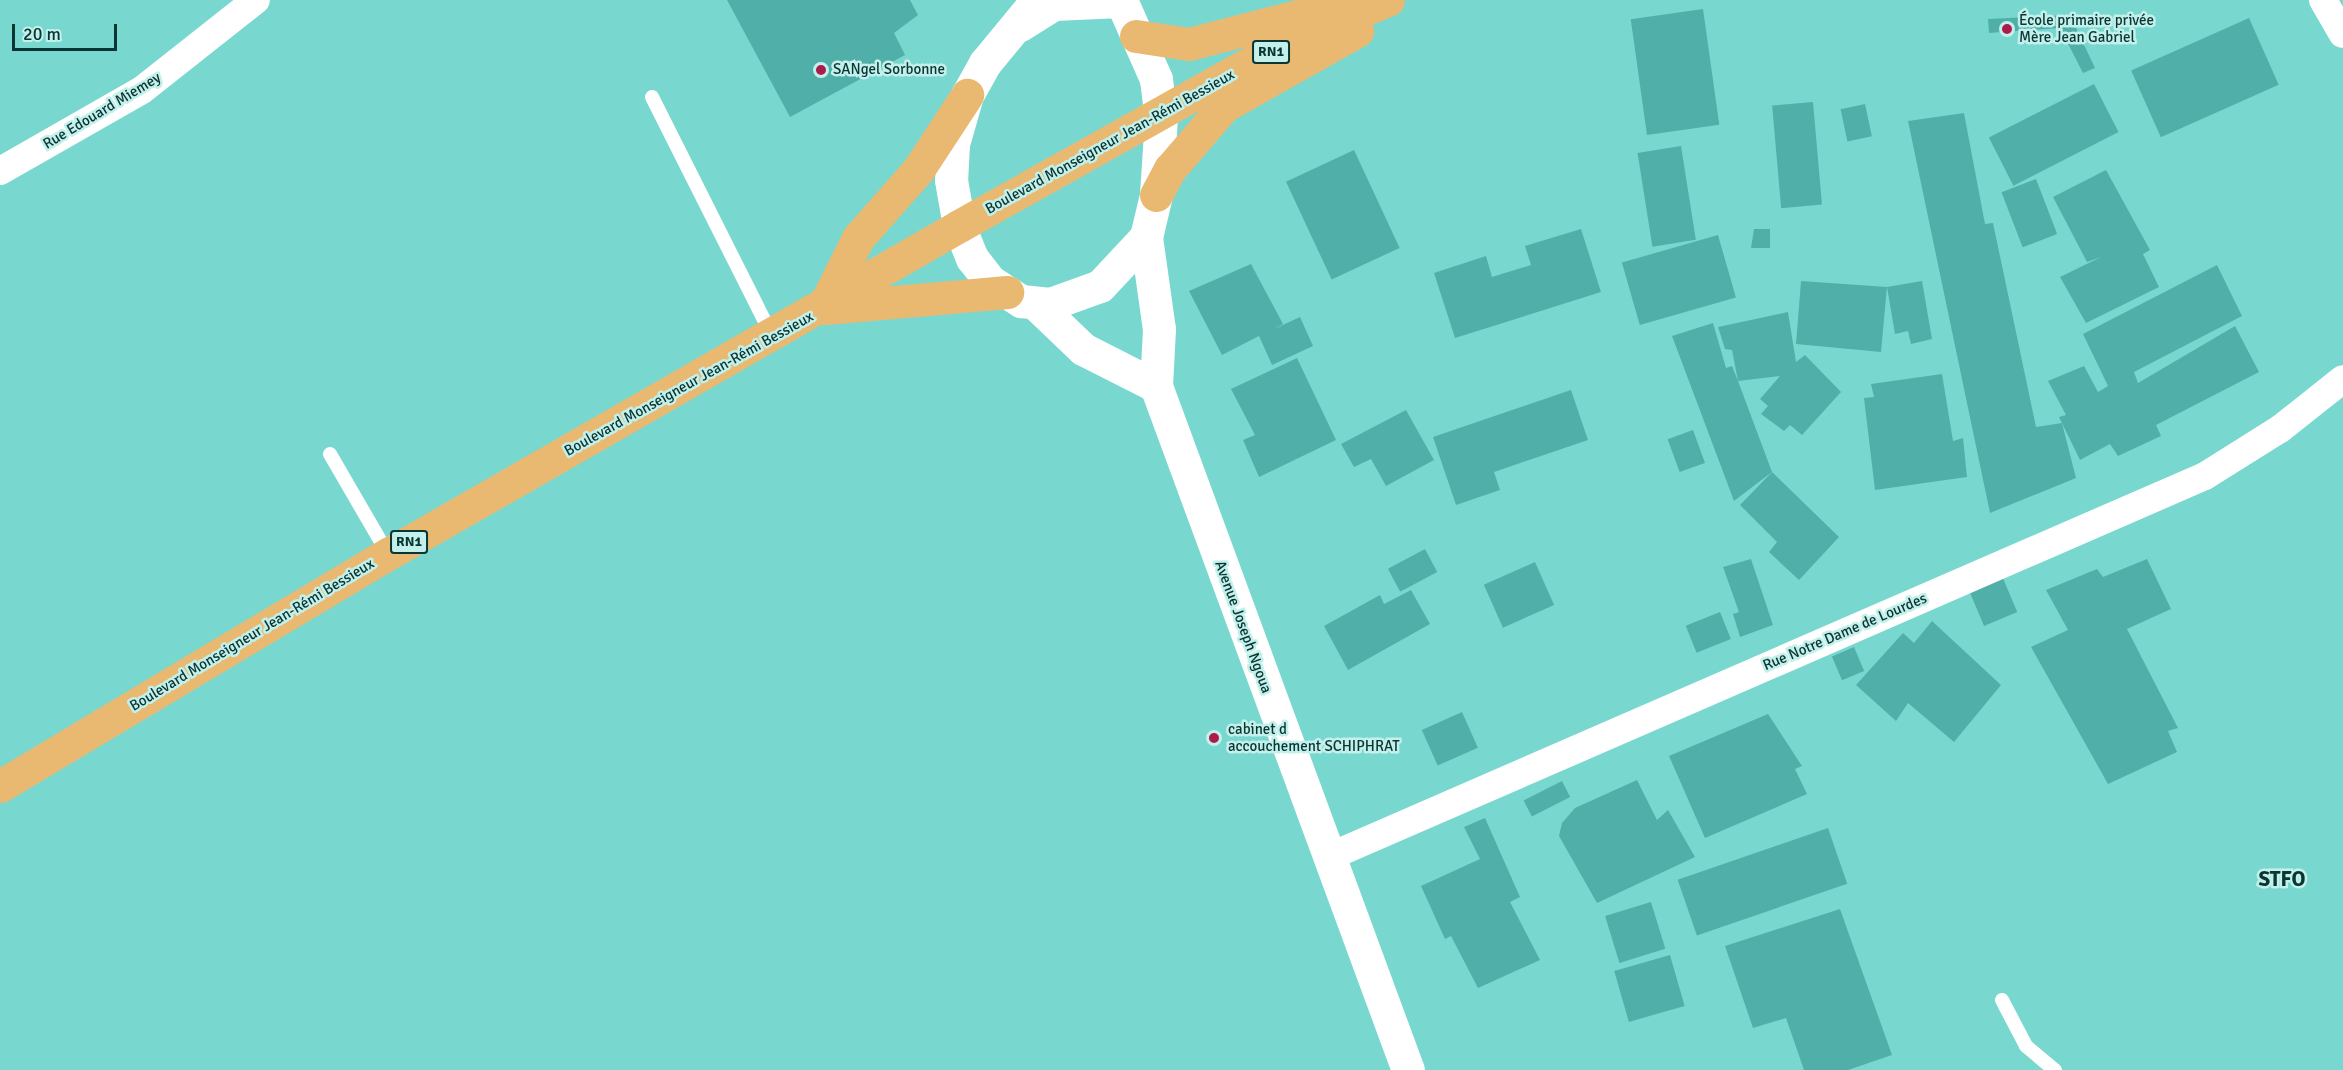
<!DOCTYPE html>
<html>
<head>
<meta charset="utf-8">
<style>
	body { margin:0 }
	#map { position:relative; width:2343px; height:1070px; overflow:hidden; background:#78d8d0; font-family:Signika,sans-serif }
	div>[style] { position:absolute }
	.building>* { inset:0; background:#50b0a9; transform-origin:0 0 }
	.lane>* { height:14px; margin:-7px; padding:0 7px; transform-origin:7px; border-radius:7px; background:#fff }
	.street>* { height:28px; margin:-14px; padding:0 14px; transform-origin:14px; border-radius:14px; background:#fff }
	.secondary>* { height:33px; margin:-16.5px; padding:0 16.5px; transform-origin:16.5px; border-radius:16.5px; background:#fff }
	.primary>* { height:33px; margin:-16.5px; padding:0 16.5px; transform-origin:16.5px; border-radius:16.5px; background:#e9b971 }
	.dots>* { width:16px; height:16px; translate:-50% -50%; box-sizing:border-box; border:3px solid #c3f0eb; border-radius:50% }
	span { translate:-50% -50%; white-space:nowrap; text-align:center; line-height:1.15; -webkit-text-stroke:5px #c3f0eb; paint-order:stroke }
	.shield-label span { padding:2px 4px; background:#c3f0eb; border:2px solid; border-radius:4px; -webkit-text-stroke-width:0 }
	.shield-label { font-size:14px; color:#093532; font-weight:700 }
	.poi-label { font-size:15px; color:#093532 }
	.left { translate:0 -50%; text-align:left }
	.street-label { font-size:15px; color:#093532 }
	.district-label { font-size:21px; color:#093532; font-weight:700 }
	.scale { position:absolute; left:12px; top:24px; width:105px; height:27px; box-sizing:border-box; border:3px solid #093532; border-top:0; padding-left:8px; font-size:18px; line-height:21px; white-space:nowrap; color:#093532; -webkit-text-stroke:4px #c3f0eb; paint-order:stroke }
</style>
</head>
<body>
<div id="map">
	<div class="building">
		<div style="clip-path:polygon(727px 0,910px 0,918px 15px,894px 33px,905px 55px,790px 117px)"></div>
		<div style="left:1703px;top:9px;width:117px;height:73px;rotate:82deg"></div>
		<div style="clip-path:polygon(2070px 15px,2095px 68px,2083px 73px,2060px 28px,1989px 33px,1988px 19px)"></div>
		<div style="left:2249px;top:18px;width:73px;height:129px;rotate:66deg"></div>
		<div style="left:2094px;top:84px;width:54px;height:118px;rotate:63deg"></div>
		<div style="left:1813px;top:102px;width:103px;height:41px;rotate:85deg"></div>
		<div style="left:1865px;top:104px;width:33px;height:25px;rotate:78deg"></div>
		<div style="clip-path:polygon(1964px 113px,1985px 224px,1993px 223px,2036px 427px,2062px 423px,2076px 478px,1990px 513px,1908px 121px)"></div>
		<div style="left:1681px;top:146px;width:95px;height:44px;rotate:81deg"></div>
		<div style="left:1354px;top:150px;width:108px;height:75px;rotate:65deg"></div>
		<div style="clip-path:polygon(2106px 170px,2150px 250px,2143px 254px,2159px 287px,2086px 323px,2060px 277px,2101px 257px,2087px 262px,2053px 197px)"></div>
		<div style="left:2036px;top:179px;width:59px;height:37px;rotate:69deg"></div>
		<div style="clip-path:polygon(1581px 229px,1601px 292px,1455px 338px,1434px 273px,1486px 256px,1492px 277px,1531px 265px,1525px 246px)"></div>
		<div style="clip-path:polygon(1754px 229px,1770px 229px,1770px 248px,1751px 248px)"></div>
		<div style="left:1718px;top:235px;width:65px;height:100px;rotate:74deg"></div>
		<div style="clip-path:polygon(1251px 264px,1283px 324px,1274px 329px,1300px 317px,1313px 346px,1272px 365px,1259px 336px,1222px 355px,1189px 291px)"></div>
		<div style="clip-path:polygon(2217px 265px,2242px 316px,2134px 372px,2138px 383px,2235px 326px,2259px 372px,2156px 425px,2161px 436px,2118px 456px,2110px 444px,2080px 460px,2059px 417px,2066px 415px,2048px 381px,2084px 366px,2098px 392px,2108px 386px,2083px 334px)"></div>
		<div style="clip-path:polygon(1801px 281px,1887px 287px,1922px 281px,1932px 339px,1911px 344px,1908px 331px,1895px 334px,1887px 287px,1881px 352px,1796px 344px)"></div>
		<div style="clip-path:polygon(1788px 312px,1796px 362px,1805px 355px,1841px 392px,1802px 435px,1790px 425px,1784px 431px,1761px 414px,1768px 406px,1760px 399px,1780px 376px,1738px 381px,1772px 472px,1734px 501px,1672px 336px,1713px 323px,1726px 368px,1732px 366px,1738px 381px,1732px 350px,1725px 349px,1718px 327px)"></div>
		<div style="clip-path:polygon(1297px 358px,1336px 440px,1259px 477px,1243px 440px,1255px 435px,1231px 389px)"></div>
		<div style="clip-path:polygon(1942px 374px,1953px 441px,1963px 438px,1967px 477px,1875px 490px,1864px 398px,1874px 397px,1871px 384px)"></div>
		<div style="clip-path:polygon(1571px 390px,1588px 440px,1494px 472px,1500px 490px,1456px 505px,1433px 437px)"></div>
		<div style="clip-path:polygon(1406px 410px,1434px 460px,1386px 486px,1371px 459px,1354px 467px,1341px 444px)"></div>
		<div style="left:1693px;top:430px;width:35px;height:27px;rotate:70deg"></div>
		<div style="clip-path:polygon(1772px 472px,1839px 537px,1799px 580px,1769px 552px,1777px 542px,1740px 505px)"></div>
		<div style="left:1425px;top:549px;width:26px;height:42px;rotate:62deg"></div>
		<div style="clip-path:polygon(1751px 559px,1773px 625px,1740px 637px,1733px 614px,1739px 612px,1723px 567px)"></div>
		<div style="clip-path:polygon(2147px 559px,2171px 609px,2127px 629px,2178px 728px,2168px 731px,2177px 752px,2108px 784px,2031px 647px,2068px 630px,2046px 590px,2097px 569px,2103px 577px)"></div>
		<div style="left:1535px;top:562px;width:47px;height:56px;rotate:66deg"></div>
		<div style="left:2002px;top:576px;width:39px;height:36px;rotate:67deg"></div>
		<div style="clip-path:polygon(1411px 590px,1430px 624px,1348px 670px,1324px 626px,1380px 595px,1384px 604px)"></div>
		<div style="left:1720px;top:612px;width:29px;height:37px;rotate:68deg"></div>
		<div style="clip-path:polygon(1932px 621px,2001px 685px,1954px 742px,1908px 703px,1896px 721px,1856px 685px,1903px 633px,1914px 643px)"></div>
		<div style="left:1854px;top:647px;width:26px;height:24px;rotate:67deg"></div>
		<div style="left:1462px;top:712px;width:39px;height:44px;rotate:66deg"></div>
		<div style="clip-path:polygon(1768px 714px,1802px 766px,1795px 769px,1807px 794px,1705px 838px,1669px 756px)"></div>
		<div style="clip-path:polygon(1637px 780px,1657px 820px,1668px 810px,1695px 857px,1597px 903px,1559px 836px,1562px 823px,1575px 808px)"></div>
		<div style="left:1562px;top:781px;width:18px;height:43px;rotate:63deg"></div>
		<div style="clip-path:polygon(1485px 818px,1520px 897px,1510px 902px,1540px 960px,1478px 988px,1451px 936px,1445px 939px,1421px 886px,1480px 859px,1464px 827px)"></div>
		<div style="left:1828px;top:828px;width:59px;height:159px;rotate:71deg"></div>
		<div style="left:1651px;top:902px;width:49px;height:48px;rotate:73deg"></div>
		<div style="clip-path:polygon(1840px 909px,1892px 1055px,1848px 1070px,1804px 1070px,1786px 1018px,1753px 1028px,1725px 946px)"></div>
		<div style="left:1670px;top:955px;width:53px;height:58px;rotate:74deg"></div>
	</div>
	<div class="lane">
		<div style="left:652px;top:97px;width:267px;rotate:63.3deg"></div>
		<div style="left:330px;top:454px;width:116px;rotate:59.9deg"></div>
		<div style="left:2002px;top:1000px;width:52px;rotate:62.4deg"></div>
		<div style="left:2026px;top:1046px;width:38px;rotate:40deg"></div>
	</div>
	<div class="street">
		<div style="left:2323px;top:0;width:39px;rotate:60deg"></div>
		<div style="left:0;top:171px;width:163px;rotate:-29.7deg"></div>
		<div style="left:142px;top:90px;width:145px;rotate:-38.3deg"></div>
		<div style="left:1331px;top:856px;width:953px;rotate:-23.5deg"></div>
		<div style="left:2205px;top:476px;width:89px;rotate:-32.1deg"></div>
		<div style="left:2280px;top:429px;width:80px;rotate:-38.4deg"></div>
	</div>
	<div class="secondary">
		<div style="left:1037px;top:0;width:82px;rotate:129.5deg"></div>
		<div style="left:985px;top:63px;width:37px;rotate:119deg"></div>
		<div style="left:967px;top:95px;width:51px;rotate:105.9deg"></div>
		<div style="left:953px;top:144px;width:36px;rotate:93deg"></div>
		<div style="left:951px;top:180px;width:47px;rotate:80.1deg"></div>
		<div style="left:959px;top:226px;width:35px;rotate:68deg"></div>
		<div style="left:972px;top:258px;width:29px;rotate:52deg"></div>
		<div style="left:990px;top:281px;width:37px;rotate:33deg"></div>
		<div style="left:1021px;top:301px;width:29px;rotate:6deg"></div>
		<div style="left:1050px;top:304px;width:53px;rotate:-19.8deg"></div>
		<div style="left:1100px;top:286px;width:67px;rotate:-46.8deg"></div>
		<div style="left:1121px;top:0;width:86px;rotate:66.1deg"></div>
		<div style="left:1156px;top:79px;width:38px;rotate:83deg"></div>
		<div style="left:1161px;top:117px;width:78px;rotate:93.7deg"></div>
		<div style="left:1156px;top:195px;width:43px;rotate:103.4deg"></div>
		<div style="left:1146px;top:237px;width:93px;rotate:82deg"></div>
		<div style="left:1159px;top:329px;width:57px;rotate:93deg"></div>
		<div style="left:1156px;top:386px;width:729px;rotate:69.78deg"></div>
		<div style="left:1020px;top:25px;width:39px;rotate:-32deg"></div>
		<div style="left:1053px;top:4px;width:68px;rotate:-2.5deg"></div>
		<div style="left:1037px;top:305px;width:64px;rotate:43.7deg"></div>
		<div style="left:1083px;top:349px;width:82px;rotate:26.9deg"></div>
	</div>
	<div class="primary">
		<div style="left:1136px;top:36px;width:54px;rotate:8.6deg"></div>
		<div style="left:1189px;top:44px;width:148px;rotate:-14.5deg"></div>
		<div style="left:1156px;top:195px;width:30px;rotate:-62deg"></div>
		<div style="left:1170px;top:169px;width:83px;rotate:-49.4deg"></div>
		<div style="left:1224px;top:106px;width:153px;rotate:-29.4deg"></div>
		<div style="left:823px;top:308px;width:78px;rotate:-63.4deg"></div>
		<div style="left:858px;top:238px;width:91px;rotate:-48.6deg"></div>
		<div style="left:918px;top:170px;width:90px;rotate:-56.8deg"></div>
		<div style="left:825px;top:308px;width:183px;rotate:-5deg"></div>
		<div style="left:0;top:786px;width:452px;rotate:-30.9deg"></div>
		<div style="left:388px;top:554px;width:659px;rotate:-29.87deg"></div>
		<div style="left:959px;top:226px;width:377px;rotate:-29.3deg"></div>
		<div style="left:1288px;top:41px;width:108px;rotate:-22.3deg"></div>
	</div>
	<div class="dots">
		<div style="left:2007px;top:29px;background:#ad1b4d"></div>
		<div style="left:821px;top:70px;background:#ad1b4d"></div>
		<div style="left:1214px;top:738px;background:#ad1b4d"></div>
	</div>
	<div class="shield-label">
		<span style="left:1271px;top:52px">RN1</span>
		<span style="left:409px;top:542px">RN1</span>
	</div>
	<div class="poi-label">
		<span class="left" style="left:2019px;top:29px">École primaire privée<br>Mère Jean Gabriel</span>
		<span class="left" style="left:833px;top:70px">SANgel Sorbonne</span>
		<span class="left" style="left:1228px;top:738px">cabinet d<br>accouchement SCHIPHRAT</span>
	</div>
	<div class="street-label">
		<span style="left:102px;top:111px;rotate:-31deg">Rue Edouard Miemey</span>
		<span style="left:1110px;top:142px;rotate:-29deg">Boulevard Monseigneur Jean-Rémi Bessieux</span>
		<span style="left:689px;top:384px;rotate:-29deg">Boulevard Monseigneur Jean-Rémi Bessieux</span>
		<span style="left:1243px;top:627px;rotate:70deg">Avenue Joseph Ngoua</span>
		<span style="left:1845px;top:632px;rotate:-23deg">Rue Notre Dame de Lourdes</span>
		<span style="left:252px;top:635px;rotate:-31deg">Boulevard Monseigneur Jean-Rémi Bessieux</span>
	</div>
	<div class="district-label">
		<span style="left:2282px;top:879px">STFO</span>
	</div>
	<div class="scale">20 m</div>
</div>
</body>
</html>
